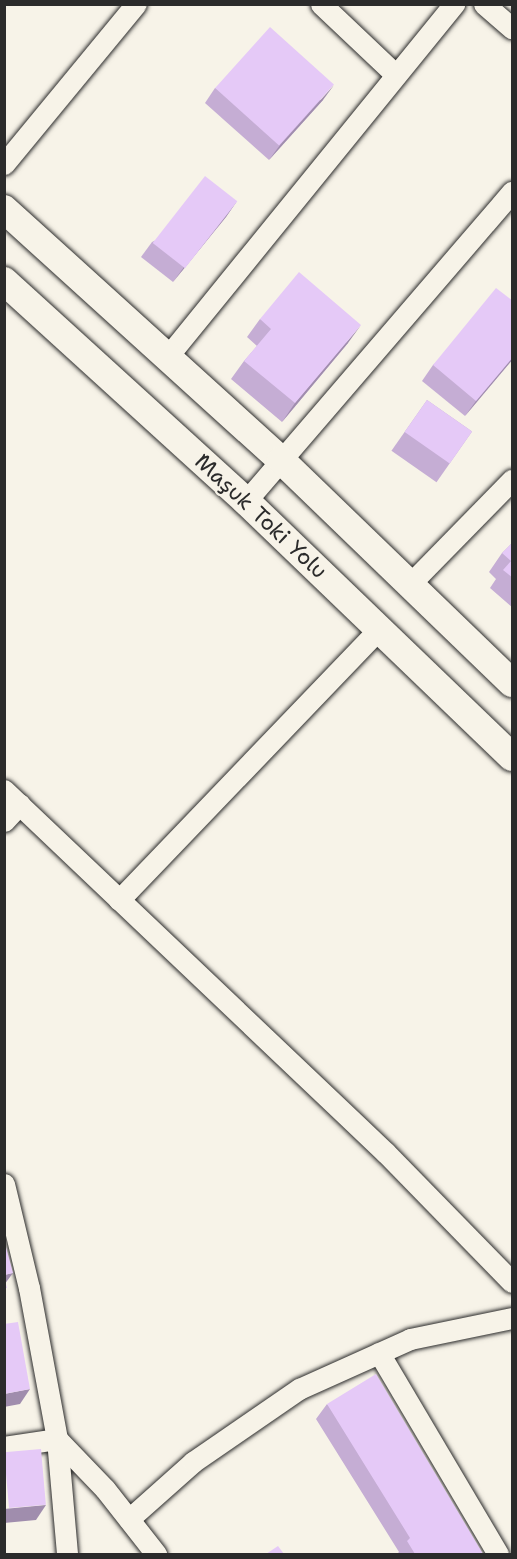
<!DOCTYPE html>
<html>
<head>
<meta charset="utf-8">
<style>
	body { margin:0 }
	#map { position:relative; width:517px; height:1559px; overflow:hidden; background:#f7f3e8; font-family:"Shantell Sans",sans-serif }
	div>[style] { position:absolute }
	.roads { filter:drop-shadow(0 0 2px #2b2b2b) drop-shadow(0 0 2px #2b2b2b) }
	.street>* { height:21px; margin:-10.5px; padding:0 10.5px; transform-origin:10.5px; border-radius:10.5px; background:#f7f3e8 }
	.secondary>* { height:28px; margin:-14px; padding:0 14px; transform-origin:14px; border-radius:14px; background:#f7f3e8 }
	.wall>* { inset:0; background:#c5add4; transform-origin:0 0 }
	.shaded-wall>* { inset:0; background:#a08dad }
	.building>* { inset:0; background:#e5c9f7; transform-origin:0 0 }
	span { translate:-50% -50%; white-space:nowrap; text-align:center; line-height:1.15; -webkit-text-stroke:4.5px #f7f3e8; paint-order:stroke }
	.street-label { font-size:22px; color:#2b2b2b }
	.frame { position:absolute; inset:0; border:6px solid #2b2b2b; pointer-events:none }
</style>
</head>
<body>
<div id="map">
	<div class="roads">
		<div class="street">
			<div style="left:321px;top:4px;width:103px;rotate:43.4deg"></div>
			<div style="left:484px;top:4px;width:37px;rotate:41deg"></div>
			<div style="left:4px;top:164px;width:207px;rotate:-50.5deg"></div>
			<div style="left:168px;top:356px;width:454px;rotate:-50.9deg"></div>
			<div style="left:246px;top:501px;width:408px;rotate:-49.3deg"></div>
			<div style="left:410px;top:584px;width:146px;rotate:-45.6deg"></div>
			<div style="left:4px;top:790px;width:527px;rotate:43.54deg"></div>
			<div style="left:386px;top:1153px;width:180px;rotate:45.7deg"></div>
			<div style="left:4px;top:821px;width:23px;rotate:-47deg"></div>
			<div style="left:119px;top:900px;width:377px;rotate:-46.2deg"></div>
			<div style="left:4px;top:1184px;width:107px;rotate:76.5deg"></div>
			<div style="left:29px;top:1288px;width:154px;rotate:79.5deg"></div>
			<div style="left:57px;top:1439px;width:115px;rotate:85deg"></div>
			<div style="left:379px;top:1353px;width:234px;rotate:59.4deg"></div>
			<div style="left:4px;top:1447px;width:54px;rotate:-8.6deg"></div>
			<div style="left:57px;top:1439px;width:69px;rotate:46.2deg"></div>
			<div style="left:105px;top:1489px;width:83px;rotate:51.9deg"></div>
			<div style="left:129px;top:1519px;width:86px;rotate:-41.7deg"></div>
			<div style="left:193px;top:1462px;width:129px;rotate:-34.6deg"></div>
			<div style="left:299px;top:1389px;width:122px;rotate:-24.2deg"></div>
			<div style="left:410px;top:1339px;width:104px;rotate:-11.6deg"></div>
		</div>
		<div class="secondary">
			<div style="left:4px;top:209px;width:374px;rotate:42.2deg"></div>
			<div style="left:281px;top:460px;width:321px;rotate:44deg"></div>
			<div style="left:4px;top:281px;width:327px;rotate:42.3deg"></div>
			<div style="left:246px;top:501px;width:369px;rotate:43.9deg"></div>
		</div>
	</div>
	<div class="wall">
		<div style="clip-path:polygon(215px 88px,323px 100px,269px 160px,205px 103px)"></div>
		<div style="clip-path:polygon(237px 201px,226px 217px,173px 282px,141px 257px,152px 242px)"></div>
		<div style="clip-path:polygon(513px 301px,513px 359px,465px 416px,422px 381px,433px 365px)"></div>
		<div style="clip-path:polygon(260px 319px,348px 343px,282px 422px,231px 379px,244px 361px,257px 346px,247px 337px)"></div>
		<div style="left:427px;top:400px;width:55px;height:62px;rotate:35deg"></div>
		<div style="clip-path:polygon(513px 542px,513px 608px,490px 588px,496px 579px,489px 572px,502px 553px)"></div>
		<div style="clip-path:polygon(327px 1404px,483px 1554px,397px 1554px,399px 1552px,316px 1419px)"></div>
	</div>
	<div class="shaded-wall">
		<div style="clip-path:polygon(334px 85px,323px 100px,269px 160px,280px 145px)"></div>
		<div style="clip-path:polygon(237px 201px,226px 217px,173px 282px,184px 267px)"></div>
		<div style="clip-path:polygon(361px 325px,348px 343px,282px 422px,295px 403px)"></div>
		<div style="clip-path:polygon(513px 357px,513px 359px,465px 416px,476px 401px)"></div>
		<div style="clip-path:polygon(13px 1273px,4px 1285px,4px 1275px)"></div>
		<div style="clip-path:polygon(30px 1389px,20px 1404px,4px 1407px,4px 1394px)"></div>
		<div style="clip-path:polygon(46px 1505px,36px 1520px,4px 1523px,4px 1509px)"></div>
	</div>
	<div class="building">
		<div style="left:270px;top:27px;width:86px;height:82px;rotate:42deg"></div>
		<div style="left:205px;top:176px;width:41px;height:85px;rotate:38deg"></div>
		<div style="clip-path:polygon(299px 272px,361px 325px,295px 403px,244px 361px,271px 329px,260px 319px)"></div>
		<div style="clip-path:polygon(496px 288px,513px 301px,513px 357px,476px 401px,433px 365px)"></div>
		<div style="left:427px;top:400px;width:55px;height:39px;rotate:35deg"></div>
		<div style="clip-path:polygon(513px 542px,513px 578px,503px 570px,511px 561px,502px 553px)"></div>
		<div style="clip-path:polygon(4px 1240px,13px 1273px,4px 1275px)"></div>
		<div style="clip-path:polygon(4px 1277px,7px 1288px,4px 1288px)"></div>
		<div style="clip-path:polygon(18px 1322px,30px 1389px,4px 1394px,4px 1324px)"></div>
		<div style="clip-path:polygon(376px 1374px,483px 1554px,415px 1554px,407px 1541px,410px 1538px,327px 1404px)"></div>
		<div style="left:41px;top:1449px;width:56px;height:37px;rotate:85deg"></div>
		<div style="clip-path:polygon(278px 1546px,284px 1554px,266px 1554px)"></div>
	</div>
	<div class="street-label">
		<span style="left:261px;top:516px;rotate:43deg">Maşuk Toki Yolu</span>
	</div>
	<div class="frame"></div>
</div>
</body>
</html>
